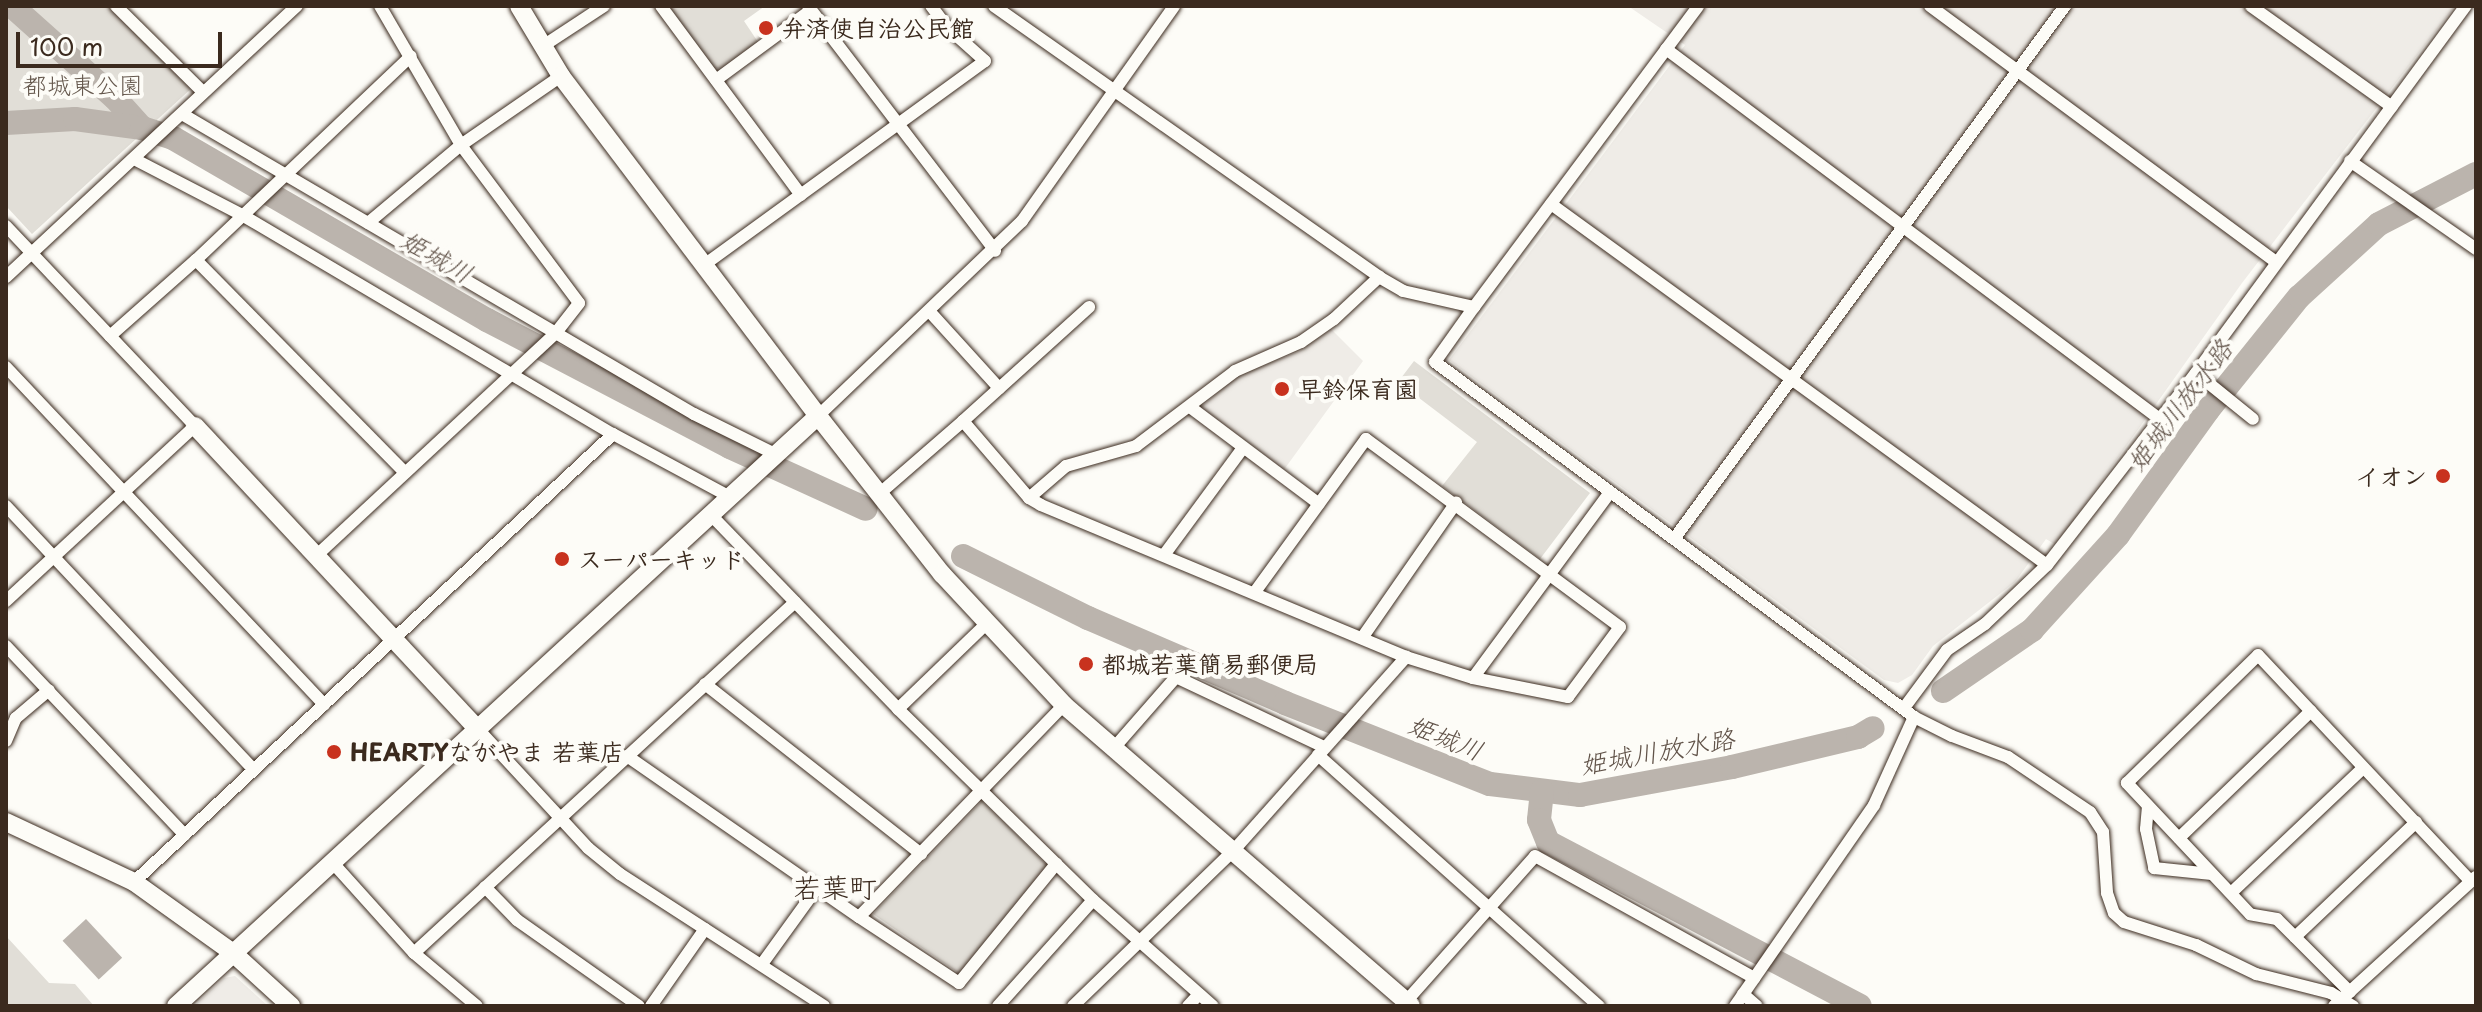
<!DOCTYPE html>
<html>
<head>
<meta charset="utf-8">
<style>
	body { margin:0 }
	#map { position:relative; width:2482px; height:1012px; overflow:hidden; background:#fdfcf7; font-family:"Playpen Sans","Klee One",sans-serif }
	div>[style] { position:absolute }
	.built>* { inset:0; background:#efece7 }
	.green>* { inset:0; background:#e1ded7 }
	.water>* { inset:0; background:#bbb4ad; transform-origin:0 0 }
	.river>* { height:24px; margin:-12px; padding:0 12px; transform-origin:12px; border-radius:12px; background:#bbb4ad }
	.roads { filter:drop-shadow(0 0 2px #3b2a1e) drop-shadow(0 0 2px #3b2a1e) }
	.street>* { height:12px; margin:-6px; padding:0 6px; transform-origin:6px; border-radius:6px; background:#fdfcf7 }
	.secondary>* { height:18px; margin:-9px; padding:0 9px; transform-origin:9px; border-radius:9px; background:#fdfcf7 }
	.dots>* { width:22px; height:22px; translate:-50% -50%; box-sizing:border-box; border:4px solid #fdfcf7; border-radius:50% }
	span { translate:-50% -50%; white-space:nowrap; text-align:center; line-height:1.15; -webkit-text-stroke:8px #fdfcf7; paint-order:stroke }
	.poi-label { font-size:24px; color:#3b2a1e; font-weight:700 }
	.left { translate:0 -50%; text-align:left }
	.right { translate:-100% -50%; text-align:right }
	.park-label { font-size:24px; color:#64574c }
	.water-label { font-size:26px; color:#615349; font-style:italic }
	.quarter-label { font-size:28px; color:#3b2a1e }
	.frame { position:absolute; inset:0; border:8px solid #3b2a1e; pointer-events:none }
	.scale { position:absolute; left:16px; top:32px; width:206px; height:36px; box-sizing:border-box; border:4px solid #3b2a1e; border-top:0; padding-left:10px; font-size:24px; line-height:28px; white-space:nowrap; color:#3b2a1e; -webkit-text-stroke:6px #fdfcf7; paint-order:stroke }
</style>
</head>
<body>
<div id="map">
	<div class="built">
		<div style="clip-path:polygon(1628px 6px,2455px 6px,2242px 283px,2056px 545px,2046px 539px,2015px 582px,1933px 646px,1912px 675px,1898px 683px,1884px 680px,1449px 360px,1685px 45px)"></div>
		<div style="clip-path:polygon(1331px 329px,1363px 361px,1283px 471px,1199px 409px,1237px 376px,1300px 351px)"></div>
		<div style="clip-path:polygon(235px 976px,268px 1006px,194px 1006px,224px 978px)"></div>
	</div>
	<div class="green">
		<div style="clip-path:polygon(6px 6px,110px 6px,193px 87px,32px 234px,6px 206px)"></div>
		<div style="clip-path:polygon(669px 6px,765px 6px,744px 21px,758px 42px,722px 69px,714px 68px)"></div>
		<div style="clip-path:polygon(1414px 361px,1590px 493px,1540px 559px,1442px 486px,1477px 442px,1398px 382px)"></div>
		<div style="clip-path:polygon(982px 801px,1048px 866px,960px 974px,873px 914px)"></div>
		<div style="clip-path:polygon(6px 936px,49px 983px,75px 984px,94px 1006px,6px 1006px)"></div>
	</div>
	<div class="water">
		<div style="left:86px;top:919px;width:53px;height:32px;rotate:47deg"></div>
	</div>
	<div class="river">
		<div style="left:12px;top:6px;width:138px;rotate:41.8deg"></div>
		<div style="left:115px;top:98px;width:40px;rotate:48deg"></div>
		<div style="left:6px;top:123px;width:69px;rotate:-3.3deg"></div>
		<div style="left:75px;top:119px;width:68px;rotate:7.7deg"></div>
		<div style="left:142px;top:128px;width:33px;rotate:18deg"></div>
		<div style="left:173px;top:138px;width:363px;rotate:30.1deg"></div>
		<div style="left:487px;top:320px;width:274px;rotate:27.6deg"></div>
		<div style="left:730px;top:447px;width:149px;rotate:24.5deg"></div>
		<div style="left:963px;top:556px;width:140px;rotate:26.4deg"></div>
		<div style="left:1088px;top:618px;width:215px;rotate:23.3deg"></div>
		<div style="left:1285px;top:703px;width:220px;rotate:21.6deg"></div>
		<div style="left:1490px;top:784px;width:91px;rotate:7deg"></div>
		<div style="left:1580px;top:795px;width:155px;rotate:-10.4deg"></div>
		<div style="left:1732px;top:767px;width:130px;rotate:-13.4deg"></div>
		<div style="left:1858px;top:737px;width:17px;rotate:-31deg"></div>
		<div style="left:1943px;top:691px;width:108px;rotate:-34.4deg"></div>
		<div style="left:2032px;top:630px;width:128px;rotate:-47.8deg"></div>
		<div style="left:2118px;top:535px;width:154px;rotate:-54.2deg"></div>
		<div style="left:2208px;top:410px;width:145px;rotate:-51.2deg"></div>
		<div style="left:2299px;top:297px;width:108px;rotate:-42.4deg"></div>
		<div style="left:2379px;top:224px;width:109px;rotate:-27.3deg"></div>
		<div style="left:1542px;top:791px;width:29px;rotate:96deg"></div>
		<div style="left:1539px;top:820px;width:24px;rotate:68deg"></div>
		<div style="left:1548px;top:842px;width:352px;rotate:27.7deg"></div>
	</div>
	<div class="roads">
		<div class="street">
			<div style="left:116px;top:6px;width:122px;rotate:44.7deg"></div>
			<div style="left:661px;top:6px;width:235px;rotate:53.5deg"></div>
			<div style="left:808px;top:6px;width:308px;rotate:52.6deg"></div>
			<div style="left:994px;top:6px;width:471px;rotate:35.1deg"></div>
			<div style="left:1379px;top:277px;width:28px;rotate:30deg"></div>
			<div style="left:1403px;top:291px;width:73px;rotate:12.7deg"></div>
			<div style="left:1474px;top:307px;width:375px;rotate:-53.3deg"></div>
			<div style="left:1930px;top:6px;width:429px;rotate:36.5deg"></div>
			<div style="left:2251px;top:6px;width:173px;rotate:35.6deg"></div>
			<div style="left:543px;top:46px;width:73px;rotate:-33.3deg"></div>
			<div style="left:1666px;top:49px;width:619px;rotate:36.85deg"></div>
			<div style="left:716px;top:80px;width:118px;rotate:-36.4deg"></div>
			<div style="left:182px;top:114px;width:593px;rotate:30.37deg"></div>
			<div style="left:694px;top:414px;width:90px;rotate:26.3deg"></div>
			<div style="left:134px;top:159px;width:122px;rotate:27.4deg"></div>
			<div style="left:242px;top:215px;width:431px;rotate:30.6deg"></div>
			<div style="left:613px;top:434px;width:133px;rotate:28.3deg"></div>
			<div style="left:2350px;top:161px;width:154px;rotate:34.9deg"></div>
			<div style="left:1551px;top:204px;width:613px;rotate:36.05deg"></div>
			<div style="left:368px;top:223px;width:121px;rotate:-40deg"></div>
			<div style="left:461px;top:145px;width:121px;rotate:-34.6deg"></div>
			<div style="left:6px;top:226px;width:275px;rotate:46.6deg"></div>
			<div style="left:195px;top:426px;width:258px;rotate:137.2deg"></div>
			<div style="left:196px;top:260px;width:298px;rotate:45.5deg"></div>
			<div style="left:704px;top:265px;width:347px;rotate:-36deg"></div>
			<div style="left:985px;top:61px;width:51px;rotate:-138.2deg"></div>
			<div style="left:947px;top:27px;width:26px;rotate:-127deg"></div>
			<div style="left:6px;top:277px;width:398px;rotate:-43deg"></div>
			<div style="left:1474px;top:307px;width:67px;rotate:125.3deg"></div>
			<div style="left:1435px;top:362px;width:596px;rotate:36.54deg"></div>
			<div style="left:1914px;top:717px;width:42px;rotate:26.6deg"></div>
			<div style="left:1952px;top:736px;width:60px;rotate:20.6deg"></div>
			<div style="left:2008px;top:757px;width:99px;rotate:33.9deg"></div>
			<div style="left:2090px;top:812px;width:24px;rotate:57deg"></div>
			<div style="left:2103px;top:832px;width:61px;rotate:86.2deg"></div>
			<div style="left:2107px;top:893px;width:21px;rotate:71deg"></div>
			<div style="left:2114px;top:913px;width:13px;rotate:42deg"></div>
			<div style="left:2124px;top:922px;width:76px;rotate:17.7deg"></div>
			<div style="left:2196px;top:945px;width:67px;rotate:25.8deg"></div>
			<div style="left:2256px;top:974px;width:77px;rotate:14.2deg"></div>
			<div style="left:2331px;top:993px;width:26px;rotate:31deg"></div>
			<div style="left:930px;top:312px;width:103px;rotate:47.8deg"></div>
			<div style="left:110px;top:336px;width:115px;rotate:-41.5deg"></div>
			<div style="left:196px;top:260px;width:296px;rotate:-43.5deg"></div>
			<div style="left:6px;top:367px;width:464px;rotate:46.7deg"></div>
			<div style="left:2196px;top:373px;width:73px;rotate:38.9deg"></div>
			<div style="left:1190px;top:407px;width:161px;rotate:36.9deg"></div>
			<div style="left:818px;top:416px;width:282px;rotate:-43.7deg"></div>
			<div style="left:1022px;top:221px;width:263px;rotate:-54.7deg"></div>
			<div style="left:963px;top:421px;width:170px;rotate:-42.1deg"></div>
			<div style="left:879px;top:494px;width:111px;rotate:-41deg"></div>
			<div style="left:963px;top:421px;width:101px;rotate:49.4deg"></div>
			<div style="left:1029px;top:498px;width:14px;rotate:30deg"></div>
			<div style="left:1041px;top:505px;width:395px;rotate:22.6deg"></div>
			<div style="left:1406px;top:657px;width:70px;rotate:17.4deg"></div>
			<div style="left:1473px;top:678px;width:97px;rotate:11.3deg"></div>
			<div style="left:1568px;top:697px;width:87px;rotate:-53.4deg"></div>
			<div style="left:1620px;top:627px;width:316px;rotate:-143.5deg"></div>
			<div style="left:1366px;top:439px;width:189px;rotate:126deg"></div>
			<div style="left:1029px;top:498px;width:49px;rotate:-40.9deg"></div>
			<div style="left:1066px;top:466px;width:73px;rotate:-15.9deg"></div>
			<div style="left:1136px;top:446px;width:124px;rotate:-37.1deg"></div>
			<div style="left:1235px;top:371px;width:72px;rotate:-23.7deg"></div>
			<div style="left:1301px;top:342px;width:40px;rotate:-34.9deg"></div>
			<div style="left:1334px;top:319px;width:62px;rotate:-43deg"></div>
			<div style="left:6px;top:506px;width:362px;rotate:46.8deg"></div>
			<div style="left:710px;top:514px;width:271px;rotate:46deg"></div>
			<div style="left:898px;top:709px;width:273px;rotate:44.4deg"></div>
			<div style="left:1093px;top:900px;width:160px;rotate:41.5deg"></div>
			<div style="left:1674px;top:539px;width:661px;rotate:-53.74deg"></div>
			<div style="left:317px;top:555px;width:325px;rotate:-42.9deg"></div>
			<div style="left:555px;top:334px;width:39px;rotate:-52deg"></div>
			<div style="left:579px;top:303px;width:197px;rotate:-126.8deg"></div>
			<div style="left:461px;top:145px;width:161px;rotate:-120.2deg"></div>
			<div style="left:1164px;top:555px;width:133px;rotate:-53.6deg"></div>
			<div style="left:1362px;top:638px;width:165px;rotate:-55.2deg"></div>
			<div style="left:6px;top:646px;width:260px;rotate:46.6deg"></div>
			<div style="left:1473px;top:678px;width:231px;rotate:-53.6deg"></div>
			<div style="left:705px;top:684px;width:275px;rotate:38.2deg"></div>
			<div style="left:1904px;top:708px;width:72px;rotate:-53.4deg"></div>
			<div style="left:1947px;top:650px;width:46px;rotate:-34.4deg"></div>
			<div style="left:1985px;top:624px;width:86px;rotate:-43.6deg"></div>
			<div style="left:2047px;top:565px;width:243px;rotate:-52.2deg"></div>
			<div style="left:2196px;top:373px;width:456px;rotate:-53.7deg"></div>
			<div style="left:898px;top:709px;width:124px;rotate:-44deg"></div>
			<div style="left:477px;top:728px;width:163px;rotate:47.2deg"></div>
			<div style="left:588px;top:848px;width:41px;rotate:39.1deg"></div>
			<div style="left:620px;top:874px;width:243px;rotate:32.9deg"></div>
			<div style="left:6px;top:741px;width:25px;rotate:-67deg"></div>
			<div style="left:16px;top:718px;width:43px;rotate:-40.3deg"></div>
			<div style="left:1113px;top:749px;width:96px;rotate:-48.8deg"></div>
			<div style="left:1176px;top:677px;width:164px;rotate:25.3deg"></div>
			<div style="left:1318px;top:755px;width:377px;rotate:41.8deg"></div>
			<div style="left:627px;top:756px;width:282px;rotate:34.8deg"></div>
			<div style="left:859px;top:917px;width:295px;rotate:-46deg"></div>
			<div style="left:2148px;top:806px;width:23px;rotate:95deg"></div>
			<div style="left:2146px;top:829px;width:40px;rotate:78deg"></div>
			<div style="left:2154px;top:868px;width:58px;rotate:5.9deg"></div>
			<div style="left:2179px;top:838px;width:183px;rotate:-43.9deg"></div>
			<div style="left:333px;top:863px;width:121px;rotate:48deg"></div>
			<div style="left:414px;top:953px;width:82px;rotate:40.1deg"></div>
			<div style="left:134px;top:882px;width:656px;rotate:-43.08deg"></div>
			<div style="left:485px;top:887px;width:46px;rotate:45.9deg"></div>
			<div style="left:517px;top:920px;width:149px;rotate:35.2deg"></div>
			<div style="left:2231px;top:893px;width:182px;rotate:-43.4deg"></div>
			<div style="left:859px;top:917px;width:120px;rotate:33.4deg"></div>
			<div style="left:959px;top:983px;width:154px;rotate:-50.8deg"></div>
			<div style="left:2295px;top:937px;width:167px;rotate:-43.5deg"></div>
			<div style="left:414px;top:953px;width:518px;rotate:-42.65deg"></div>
			<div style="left:762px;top:964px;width:94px;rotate:-54.1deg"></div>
			<div style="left:2350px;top:992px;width:103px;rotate:-135deg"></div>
			<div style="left:2277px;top:919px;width:27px;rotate:-170deg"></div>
			<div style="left:2250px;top:914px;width:180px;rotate:-133.2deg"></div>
			<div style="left:2127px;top:783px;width:183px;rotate:-44.3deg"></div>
			<div style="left:2258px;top:655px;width:310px;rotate:46.8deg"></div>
			<div style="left:1743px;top:994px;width:18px;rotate:41deg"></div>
			<div style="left:651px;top:1006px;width:94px;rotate:-55deg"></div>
			<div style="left:998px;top:1006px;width:142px;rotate:-48.1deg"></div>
			<div style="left:1073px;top:1006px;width:224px;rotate:-44.1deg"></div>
			<div style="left:1234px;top:850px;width:259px;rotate:-48.3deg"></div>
			<div style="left:1188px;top:1006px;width:16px;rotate:-47deg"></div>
			<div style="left:1402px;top:1006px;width:200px;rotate:-48.4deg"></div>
			<div style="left:1535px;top:856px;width:251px;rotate:29.1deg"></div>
			<div style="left:1735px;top:1006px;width:244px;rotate:-55.3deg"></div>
			<div style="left:1874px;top:805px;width:97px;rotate:-65.6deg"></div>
			<div style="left:2334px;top:1006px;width:192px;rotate:-42.3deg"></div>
		</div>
		<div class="secondary">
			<div style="left:519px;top:6px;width:82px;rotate:59deg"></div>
			<div style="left:561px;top:76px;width:426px;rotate:52.9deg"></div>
			<div style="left:818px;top:416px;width:201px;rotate:51.9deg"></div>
			<div style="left:942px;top:574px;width:179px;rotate:47deg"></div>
			<div style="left:1064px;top:705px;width:459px;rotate:40.9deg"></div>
			<div style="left:195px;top:426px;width:413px;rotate:47deg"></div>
			<div style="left:6px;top:822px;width:141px;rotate:25.1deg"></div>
			<div style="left:134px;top:882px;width:122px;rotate:35.6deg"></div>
			<div style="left:233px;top:953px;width:79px;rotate:42.4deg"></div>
			<div style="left:176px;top:1006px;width:872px;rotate:-42.58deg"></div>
		</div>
	</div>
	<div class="dots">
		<div style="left:766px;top:28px;background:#c8321e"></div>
		<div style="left:1282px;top:389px;background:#c8321e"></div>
		<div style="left:2443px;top:476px;background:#c8321e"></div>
		<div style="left:562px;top:559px;background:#c8321e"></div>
		<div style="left:1086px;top:664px;background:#c8321e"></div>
		<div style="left:334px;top:752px;background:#c8321e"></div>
	</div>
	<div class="poi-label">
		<span class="left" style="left:782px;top:28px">弁済使自治公民館</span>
		<span class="left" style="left:1298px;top:389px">早鈴保育園</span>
		<span class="right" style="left:2427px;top:476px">イオン</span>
		<span class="left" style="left:578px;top:559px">スーパーキッド</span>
		<span class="left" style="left:1102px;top:664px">都城若葉簡易郵便局</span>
		<span class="left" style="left:350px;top:752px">HEARTYながやま 若葉店</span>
	</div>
	<div class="park-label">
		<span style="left:83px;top:85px">都城東公園</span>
	</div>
	<div class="water-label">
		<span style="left:437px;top:256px;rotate:30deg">姫城川</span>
		<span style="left:2179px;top:405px;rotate:-53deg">姫城川放水路</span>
		<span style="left:1446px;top:737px;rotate:22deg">姫城川</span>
		<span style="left:1657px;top:751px;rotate:-10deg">姫城川放水路</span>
	</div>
	<div class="quarter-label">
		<span style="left:835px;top:887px">若葉町</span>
	</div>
	<div class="frame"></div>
	<div class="scale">100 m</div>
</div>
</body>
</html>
